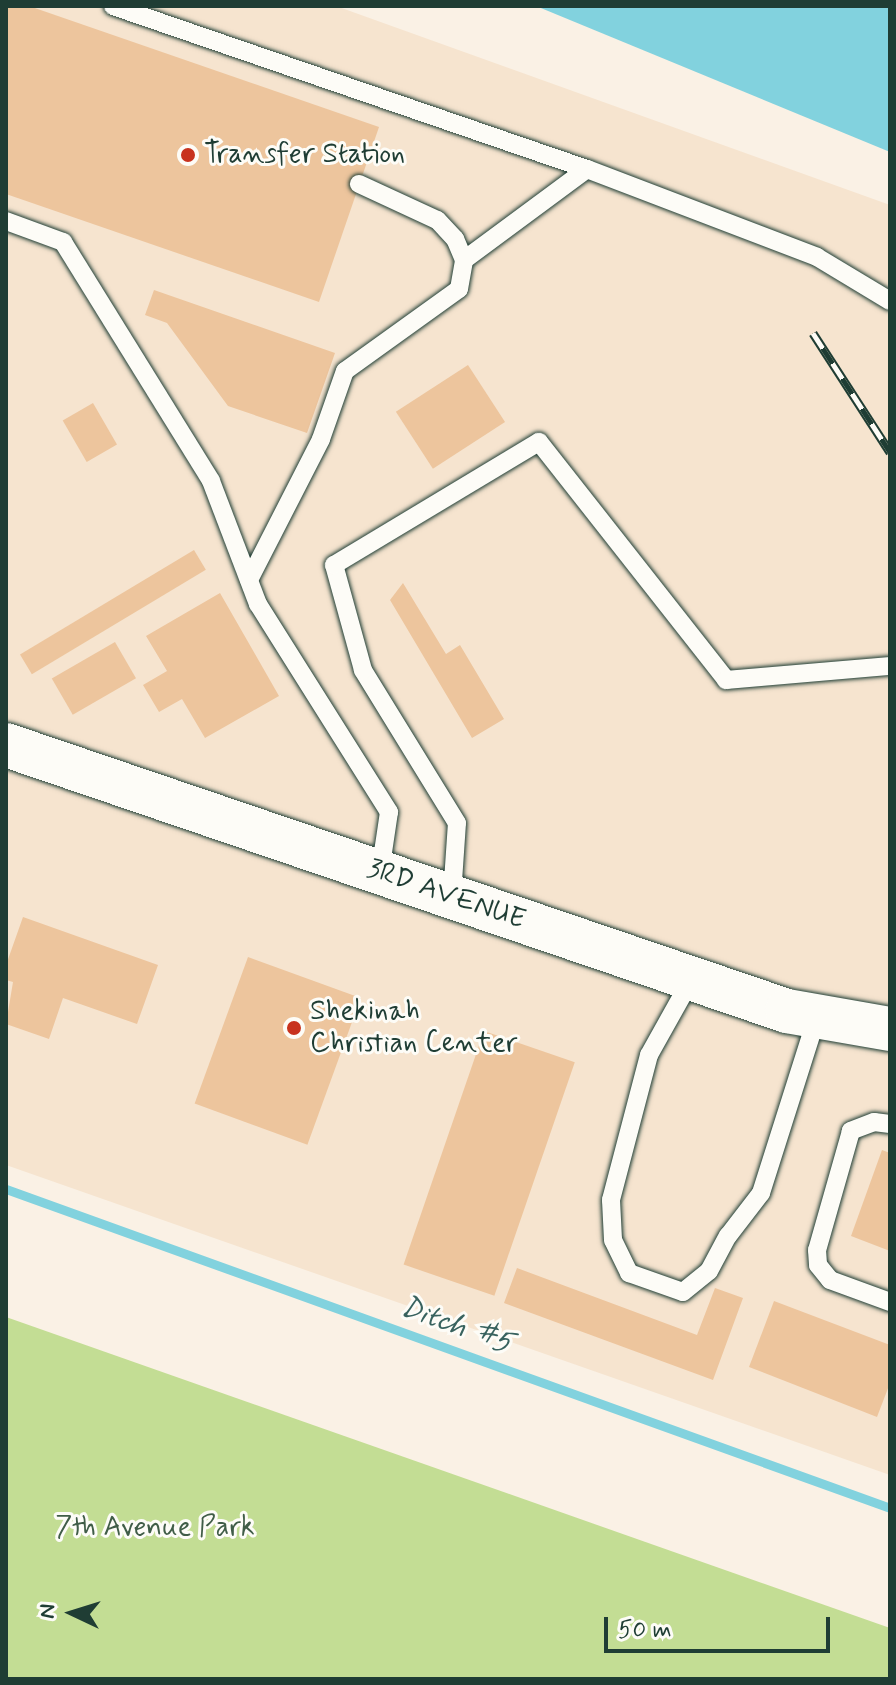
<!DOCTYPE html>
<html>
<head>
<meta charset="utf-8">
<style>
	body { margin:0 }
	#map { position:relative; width:896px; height:1685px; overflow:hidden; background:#faf1e5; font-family:Mynerve,sans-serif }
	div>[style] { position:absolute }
	.built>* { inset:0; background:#f6e4cf }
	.green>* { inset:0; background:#c3dd94 }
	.water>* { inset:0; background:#82d2de }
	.stream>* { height:9px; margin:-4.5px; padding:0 4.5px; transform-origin:4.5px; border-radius:4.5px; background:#82d2de }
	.building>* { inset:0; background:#edc59d; transform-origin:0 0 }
	.roads { filter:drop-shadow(0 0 2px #1f3d34) drop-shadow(0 0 2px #1f3d34) }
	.service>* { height:18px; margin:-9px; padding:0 9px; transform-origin:9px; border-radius:9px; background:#fdfcf7 }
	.secondary>* { height:44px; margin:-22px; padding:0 22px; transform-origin:22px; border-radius:22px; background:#fdfcf7 }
	.rail>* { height:9px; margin-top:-4.5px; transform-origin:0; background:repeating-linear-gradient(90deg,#fdfcf7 0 18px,#1f3d34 0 36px); box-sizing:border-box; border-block:2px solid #1f3d34 }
	.dots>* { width:22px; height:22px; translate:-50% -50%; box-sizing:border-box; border:4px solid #fdfcf7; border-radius:50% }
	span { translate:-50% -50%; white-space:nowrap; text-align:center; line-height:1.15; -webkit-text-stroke:6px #fdfcf7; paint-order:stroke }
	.poi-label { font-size:28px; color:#1f3d34 }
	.left { translate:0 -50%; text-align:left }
	.street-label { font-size:28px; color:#1f3d34 }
	.park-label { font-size:28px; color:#405d47 }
	.water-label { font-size:30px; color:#38625e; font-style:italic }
	.frame { position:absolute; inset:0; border:8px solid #1f3d34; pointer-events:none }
	.north { position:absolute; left:32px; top:1573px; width:80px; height:80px; -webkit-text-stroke:6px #fdfcf7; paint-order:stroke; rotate:274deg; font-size:22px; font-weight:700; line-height:32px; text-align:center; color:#1f3d34 }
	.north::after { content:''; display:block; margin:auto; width:28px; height:36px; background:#1f3d34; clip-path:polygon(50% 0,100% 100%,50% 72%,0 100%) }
	.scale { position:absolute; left:604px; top:1617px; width:226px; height:36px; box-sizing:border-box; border:4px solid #1f3d34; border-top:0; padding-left:10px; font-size:24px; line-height:28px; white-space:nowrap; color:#1f3d34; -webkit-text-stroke:6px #fdfcf7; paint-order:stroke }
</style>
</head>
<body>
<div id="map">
	<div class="built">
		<div style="clip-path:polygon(6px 6px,336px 6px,890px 205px,890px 1475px,6px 1165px)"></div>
	</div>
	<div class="green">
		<div style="clip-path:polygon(6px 1317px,890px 1628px,890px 1679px,6px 1679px)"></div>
	</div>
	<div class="water">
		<div style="clip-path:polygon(536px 6px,890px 6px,890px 152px)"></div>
	</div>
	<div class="stream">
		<div style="left:6px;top:1189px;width:940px;rotate:19.84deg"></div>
	</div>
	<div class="building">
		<div style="clip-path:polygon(6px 6px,29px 6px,379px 127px,319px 302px,6px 194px)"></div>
		<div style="clip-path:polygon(154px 290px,335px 353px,307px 433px,228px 406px,167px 323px,145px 315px)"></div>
		<div style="left:468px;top:365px;width:68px;height:86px;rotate:57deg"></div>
		<div style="left:93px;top:403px;width:48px;height:35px;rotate:60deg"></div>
		<div style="left:194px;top:550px;width:23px;height:203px;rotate:59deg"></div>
		<div style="clip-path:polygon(403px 583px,446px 654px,460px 645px,504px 719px,472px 738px,390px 600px)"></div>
		<div style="clip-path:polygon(220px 593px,279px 696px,205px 738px,182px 699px,159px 712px,143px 685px,167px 671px,146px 636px)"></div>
		<div style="left:115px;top:642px;width:42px;height:73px;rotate:60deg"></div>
		<div style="clip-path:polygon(23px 917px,158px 965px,137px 1024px,63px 998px,49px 1039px,6px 1024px,13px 982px,6px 980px,6px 965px)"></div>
		<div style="left:248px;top:957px;width:120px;height:156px;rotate:20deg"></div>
		<div style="left:484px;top:1031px;width:96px;height:247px;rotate:19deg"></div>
		<div style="clip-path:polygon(882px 1150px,890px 1153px,890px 1251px,851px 1236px)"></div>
		<div style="clip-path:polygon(517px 1268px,697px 1335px,715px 1288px,743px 1298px,713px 1380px,504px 1303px)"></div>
		<div style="clip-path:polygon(774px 1301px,890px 1345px,890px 1383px,877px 1417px,749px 1367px)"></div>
	</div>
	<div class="roads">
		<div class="service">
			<div style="left:113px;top:6px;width:501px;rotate:18.98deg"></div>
			<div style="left:6px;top:221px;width:61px;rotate:20.2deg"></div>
			<div style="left:63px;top:242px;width:281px;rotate:58.2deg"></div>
			<div style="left:211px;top:481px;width:132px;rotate:69.1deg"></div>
			<div style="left:258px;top:604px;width:246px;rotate:57.8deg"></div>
			<div style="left:389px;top:812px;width:61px;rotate:98.5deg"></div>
			<div style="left:464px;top:260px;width:153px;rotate:-36.5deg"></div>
			<div style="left:587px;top:169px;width:246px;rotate:20.9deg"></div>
			<div style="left:817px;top:257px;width:85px;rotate:31.1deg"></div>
			<div style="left:249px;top:580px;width:158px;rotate:-62.9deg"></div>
			<div style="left:321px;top:439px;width:72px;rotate:-70.6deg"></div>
			<div style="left:345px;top:371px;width:140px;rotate:-35.7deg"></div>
			<div style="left:459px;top:289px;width:29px;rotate:-80deg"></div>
			<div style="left:464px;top:260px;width:23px;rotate:-113deg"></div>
			<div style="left:455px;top:239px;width:26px;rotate:-133deg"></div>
			<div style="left:437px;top:220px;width:86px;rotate:-155.2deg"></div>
			<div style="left:452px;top:896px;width:73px;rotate:-86.1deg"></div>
			<div style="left:457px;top:823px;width:180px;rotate:-121.6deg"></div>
			<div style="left:363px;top:670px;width:109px;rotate:-105.4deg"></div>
			<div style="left:334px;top:565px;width:239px;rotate:-31deg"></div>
			<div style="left:539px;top:442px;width:303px;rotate:51.8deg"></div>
			<div style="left:726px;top:680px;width:165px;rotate:-4.9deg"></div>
			<div style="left:692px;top:978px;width:88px;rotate:119.2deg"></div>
			<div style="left:649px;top:1055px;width:150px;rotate:104.7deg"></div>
			<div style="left:611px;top:1200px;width:40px;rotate:87.1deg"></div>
			<div style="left:613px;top:1240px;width:37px;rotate:64deg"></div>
			<div style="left:629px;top:1273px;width:57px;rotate:19.4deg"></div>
			<div style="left:683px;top:1292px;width:33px;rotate:-39deg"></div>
			<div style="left:709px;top:1271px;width:40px;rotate:-62deg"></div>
			<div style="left:728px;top:1236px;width:54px;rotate:-52.5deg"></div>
			<div style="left:761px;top:1193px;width:186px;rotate:-72.4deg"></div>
			<div style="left:890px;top:1124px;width:16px;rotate:-173deg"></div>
			<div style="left:874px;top:1122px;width:25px;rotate:159deg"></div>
			<div style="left:851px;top:1131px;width:124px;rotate:105.9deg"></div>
			<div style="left:817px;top:1250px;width:15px;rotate:86deg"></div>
			<div style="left:818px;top:1265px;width:19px;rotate:51deg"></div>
			<div style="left:830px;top:1280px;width:64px;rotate:20.1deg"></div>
		</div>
		<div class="secondary">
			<div style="left:6px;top:745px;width:825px;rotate:18.81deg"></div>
			<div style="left:787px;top:1011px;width:105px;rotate:9.9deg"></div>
		</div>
	</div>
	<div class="rail">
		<div style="left:813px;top:333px;width:142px;rotate:57.1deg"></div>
	</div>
	<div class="dots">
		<div style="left:188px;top:155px;background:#c8321e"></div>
		<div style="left:294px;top:1028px;background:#c8321e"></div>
	</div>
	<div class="poi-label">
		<span class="left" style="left:204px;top:155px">Transfer Station</span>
		<span class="left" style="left:310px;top:1028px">Shekinah<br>Christian Center</span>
	</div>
	<div class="street-label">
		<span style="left:446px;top:895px;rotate:19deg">3RD AVENUE</span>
	</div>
	<div class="park-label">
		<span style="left:155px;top:1528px">7th Avenue Park</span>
	</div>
	<div class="water-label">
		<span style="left:456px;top:1326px;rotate:20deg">Ditch #5</span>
	</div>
	<div class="frame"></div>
	<div class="north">N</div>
	<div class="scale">50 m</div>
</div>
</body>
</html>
